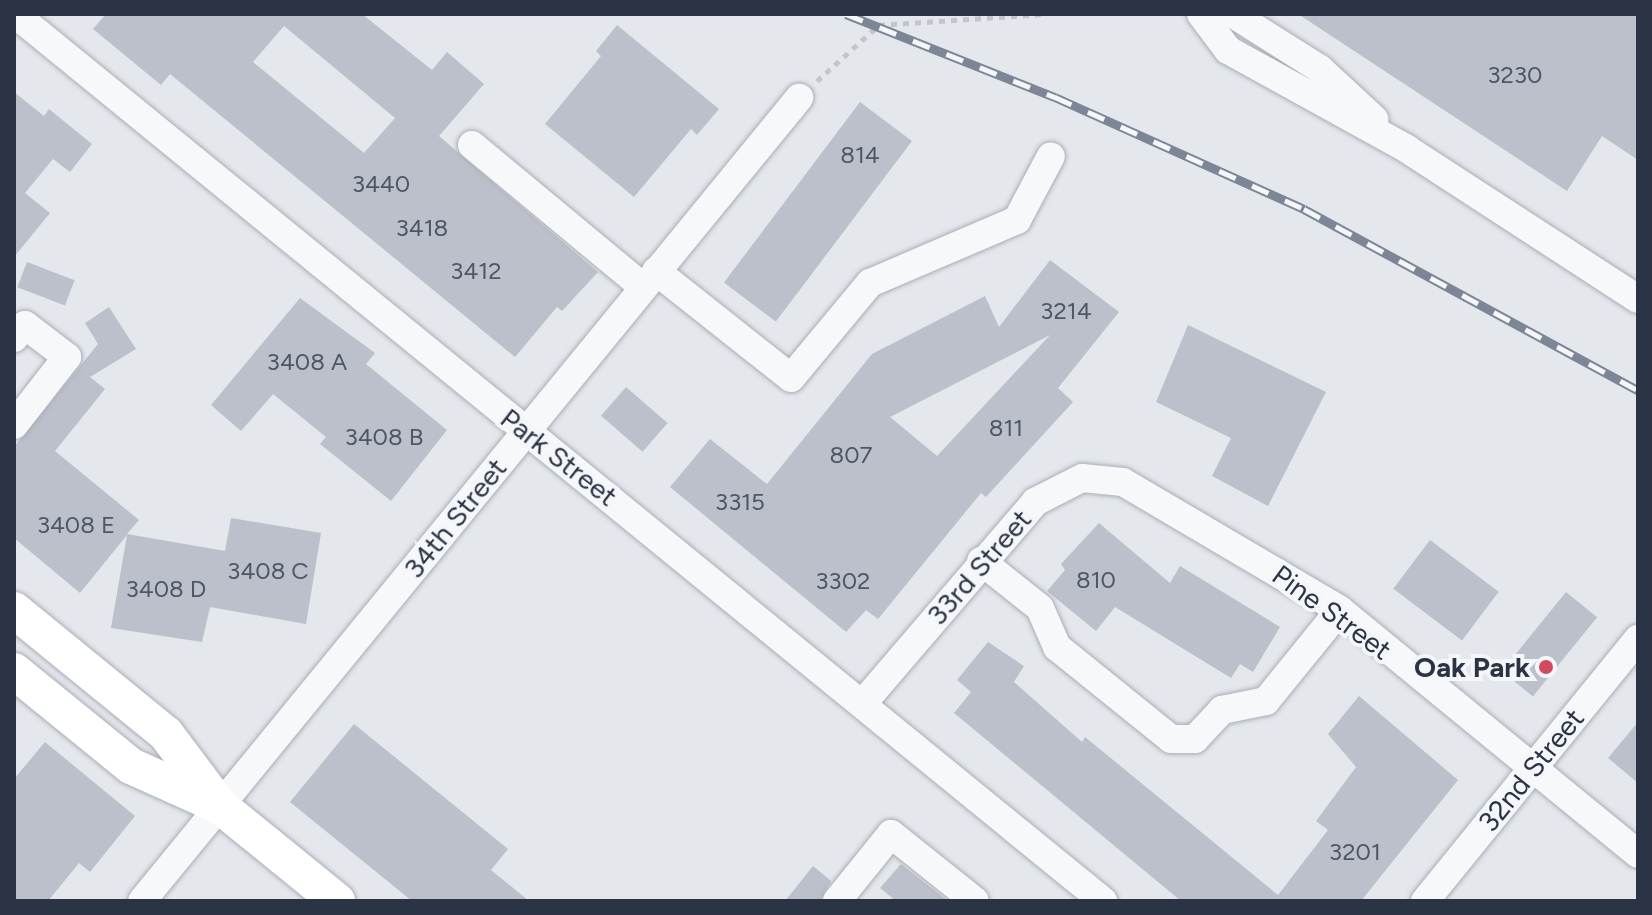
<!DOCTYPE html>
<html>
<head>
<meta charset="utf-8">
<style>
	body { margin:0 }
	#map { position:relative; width:1652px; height:915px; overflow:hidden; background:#e4e7ec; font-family:Figtree,sans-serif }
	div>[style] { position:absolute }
	.building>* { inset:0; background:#bbc0ca; transform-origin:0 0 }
	.path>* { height:5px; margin-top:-2.5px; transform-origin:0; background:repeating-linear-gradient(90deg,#c2c5cb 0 6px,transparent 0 12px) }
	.roads { filter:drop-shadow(0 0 2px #a9aeb7) drop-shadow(0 0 2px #a9aeb7) }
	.minor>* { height:28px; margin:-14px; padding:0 14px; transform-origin:14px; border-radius:14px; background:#f7f8fa }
	.major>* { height:36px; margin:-18px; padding:0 18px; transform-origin:18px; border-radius:18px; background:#fff }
	.rail>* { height:9px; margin-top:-4.5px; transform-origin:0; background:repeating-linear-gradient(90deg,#f4f6f9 0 18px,#7d8696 0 36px); box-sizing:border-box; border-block:2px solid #7d8696 }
	.dots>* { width:22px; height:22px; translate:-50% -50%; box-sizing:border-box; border:4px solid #f4f6f9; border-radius:50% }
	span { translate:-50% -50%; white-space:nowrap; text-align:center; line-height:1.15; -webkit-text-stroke:8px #f4f6f9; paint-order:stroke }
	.number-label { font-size:24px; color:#4f5766 }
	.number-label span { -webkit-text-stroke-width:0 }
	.street-label { font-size:28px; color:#2b3445 }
	.poi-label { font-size:28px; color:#2b3445; font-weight:700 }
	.right { translate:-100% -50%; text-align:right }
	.frame { position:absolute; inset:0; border:16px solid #2b3445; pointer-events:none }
</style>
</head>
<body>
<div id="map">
	<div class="building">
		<div style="clip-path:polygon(evenodd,106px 14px,362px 14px,432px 70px,447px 52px,484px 84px,439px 136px,598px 272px,562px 311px,557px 307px,515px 357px,170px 74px,161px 85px,93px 29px,106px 14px,284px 26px,395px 118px,364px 153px,253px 62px,284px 26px)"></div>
		<div style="clip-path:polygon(1298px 14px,1638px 14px,1638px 160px,1602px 136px,1567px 191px)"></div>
		<div style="clip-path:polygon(617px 25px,719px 109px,697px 135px,691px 129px,634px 197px,545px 124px,601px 56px,596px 51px)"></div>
		<div style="clip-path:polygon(14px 92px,44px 116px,49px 109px,92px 144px,70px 172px,53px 159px,25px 193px,50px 213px,14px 257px)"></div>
		<div style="left:860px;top:102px;width:65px;height:226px;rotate:37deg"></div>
		<div style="clip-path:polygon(evenodd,1050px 260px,1119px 312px,1058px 388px,1073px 402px,986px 497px,981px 493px,878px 619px,866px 610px,846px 632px,670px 487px,710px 439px,767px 484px,872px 354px,985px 296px,999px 327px,1050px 260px,1050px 335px,937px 456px,890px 417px,1050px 335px)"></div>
		<div style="left:27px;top:262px;width:51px;height:27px;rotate:21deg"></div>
		<div style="clip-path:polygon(300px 298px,375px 353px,366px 364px,447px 430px,391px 501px,320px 444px,326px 437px,273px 394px,241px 431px,211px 405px)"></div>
		<div style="clip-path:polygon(109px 307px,136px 349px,90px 377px,105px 389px,55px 451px,139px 520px,127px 534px,225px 551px,231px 518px,321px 533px,306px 624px,210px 607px,202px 642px,111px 628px,127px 535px,80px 593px,14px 538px,14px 447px,98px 344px,85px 323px)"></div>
		<div style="clip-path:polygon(1188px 325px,1326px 392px,1268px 506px,1212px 476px,1231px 438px,1156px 402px)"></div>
		<div style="left:626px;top:387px;width:55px;height:38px;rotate:41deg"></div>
		<div style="clip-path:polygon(1099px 523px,1170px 583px,1180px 566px,1280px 627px,1253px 672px,1240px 664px,1231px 678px,1115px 607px,1096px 631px,1047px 591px,1065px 570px,1061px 564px)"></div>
		<div style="left:1430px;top:540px;width:86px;height:61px;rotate:37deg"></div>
		<div style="left:1566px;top:592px;width:40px;height:102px;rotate:39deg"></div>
		<div style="clip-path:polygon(988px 642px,1024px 666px,1014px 682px,1082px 742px,1085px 737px,1278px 895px,1328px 830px,1316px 821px,1356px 767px,1328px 734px,1359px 696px,1458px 780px,1361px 901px,1181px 901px,954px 713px,971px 692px,957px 680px)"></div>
		<div style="clip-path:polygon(1638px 722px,1638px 783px,1608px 758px)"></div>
		<div style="clip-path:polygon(354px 724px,508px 849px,491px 870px,529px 901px,412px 901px,290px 802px)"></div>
		<div style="clip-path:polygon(45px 742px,135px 816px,90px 872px,79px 863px,48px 901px,14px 901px,14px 779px)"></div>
		<div style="clip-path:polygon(901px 864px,948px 901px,896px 901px,880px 888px)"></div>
		<div style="clip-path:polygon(813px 866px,831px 881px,820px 901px,785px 901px)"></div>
	</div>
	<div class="path">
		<div style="left:817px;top:81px;width:84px;rotate:-42.1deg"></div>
		<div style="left:879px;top:25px;width:166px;rotate:-3.8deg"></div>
	</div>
	<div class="roads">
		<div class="minor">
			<div style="left:15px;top:14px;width:1404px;rotate:39.19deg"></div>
			<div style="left:1201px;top:14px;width:45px;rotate:53.1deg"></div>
			<div style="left:1228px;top:50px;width:205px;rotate:28.9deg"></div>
			<div style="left:1407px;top:149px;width:275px;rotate:33deg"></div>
			<div style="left:1233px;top:14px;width:103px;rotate:32.3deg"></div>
			<div style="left:1320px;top:69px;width:74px;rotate:42.8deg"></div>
			<div style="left:472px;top:145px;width:222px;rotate:39.7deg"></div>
			<div style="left:656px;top:271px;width:172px;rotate:38.4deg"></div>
			<div style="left:791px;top:378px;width:124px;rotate:-50.3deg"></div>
			<div style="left:870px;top:283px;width:160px;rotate:-23.2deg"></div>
			<div style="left:1017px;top:220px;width:72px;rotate:-62deg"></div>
			<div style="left:14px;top:338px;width:17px;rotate:-50deg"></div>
			<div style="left:25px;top:325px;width:53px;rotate:37.3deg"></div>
			<div style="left:67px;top:357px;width:86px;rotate:127.9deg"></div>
			<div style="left:981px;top:561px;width:75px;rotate:38.5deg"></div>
			<div style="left:1040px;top:608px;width:43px;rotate:66.4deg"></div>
			<div style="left:1057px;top:647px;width:146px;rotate:38.9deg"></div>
			<div style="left:1171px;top:739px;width:24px"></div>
			<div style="left:1195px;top:739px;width:40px;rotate:-47deg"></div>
			<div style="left:1222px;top:710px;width:45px;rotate:-11.6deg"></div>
			<div style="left:1266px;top:701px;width:117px;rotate:-50.9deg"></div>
			<div style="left:863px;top:703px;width:265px;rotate:-49.4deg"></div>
			<div style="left:1035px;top:502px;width:53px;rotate:-27.1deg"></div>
			<div style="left:1082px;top:478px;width:41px;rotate:5.6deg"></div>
			<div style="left:1123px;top:482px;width:252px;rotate:30.5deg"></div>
			<div style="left:1340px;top:610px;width:385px;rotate:39.3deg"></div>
			<div style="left:142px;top:901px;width:1038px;rotate:-50.71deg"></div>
			<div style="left:837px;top:901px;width:86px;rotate:-51.1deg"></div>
			<div style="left:891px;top:834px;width:107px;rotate:38.6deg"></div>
			<div style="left:1425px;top:901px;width:338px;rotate:-50.9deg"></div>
		</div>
		<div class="major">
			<div style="left:14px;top:610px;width:196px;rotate:39.2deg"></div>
			<div style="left:166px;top:734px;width:90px;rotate:53.1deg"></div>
			<div style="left:220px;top:806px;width:151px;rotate:39.1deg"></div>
			<div style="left:14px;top:671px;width:151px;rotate:39.1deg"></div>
			<div style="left:131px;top:766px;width:92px;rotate:24.3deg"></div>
		</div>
	</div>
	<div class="rail">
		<div style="left:846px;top:14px;width:225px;rotate:21.7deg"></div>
		<div style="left:1055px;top:97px;width:273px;rotate:24.2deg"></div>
		<div style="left:1304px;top:209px;width:380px;rotate:28.5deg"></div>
	</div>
	<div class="dots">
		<div style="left:1546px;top:667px;background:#d1495b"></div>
	</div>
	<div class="number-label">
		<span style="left:1515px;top:75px">3230</span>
		<span style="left:860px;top:155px">814</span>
		<span style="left:381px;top:184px">3440</span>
		<span style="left:422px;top:228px">3418</span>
		<span style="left:476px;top:271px">3412</span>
		<span style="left:1066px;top:311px">3214</span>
		<span style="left:307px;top:362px">3408 A</span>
		<span style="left:1006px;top:428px">811</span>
		<span style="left:384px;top:437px">3408 B</span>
		<span style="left:851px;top:455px">807</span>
		<span style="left:740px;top:502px">3315</span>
		<span style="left:76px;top:525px">3408 E</span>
		<span style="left:268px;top:571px">3408 C</span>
		<span style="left:1096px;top:580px">810</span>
		<span style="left:843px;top:581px">3302</span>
		<span style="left:166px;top:589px">3408 D</span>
		<span style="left:1355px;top:852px">3201</span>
	</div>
	<div class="street-label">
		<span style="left:559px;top:457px;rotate:38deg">Park Street</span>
		<span style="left:455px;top:518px;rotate:-51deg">34th Street</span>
		<span style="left:979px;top:567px;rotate:-49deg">33rd Street</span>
		<span style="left:1332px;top:612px;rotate:36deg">Pine Street</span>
		<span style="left:1531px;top:770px;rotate:-51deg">32nd Street</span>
	</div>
	<div class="poi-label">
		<span class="right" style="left:1530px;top:667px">Oak Park</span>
	</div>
	<div class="frame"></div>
</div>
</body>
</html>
